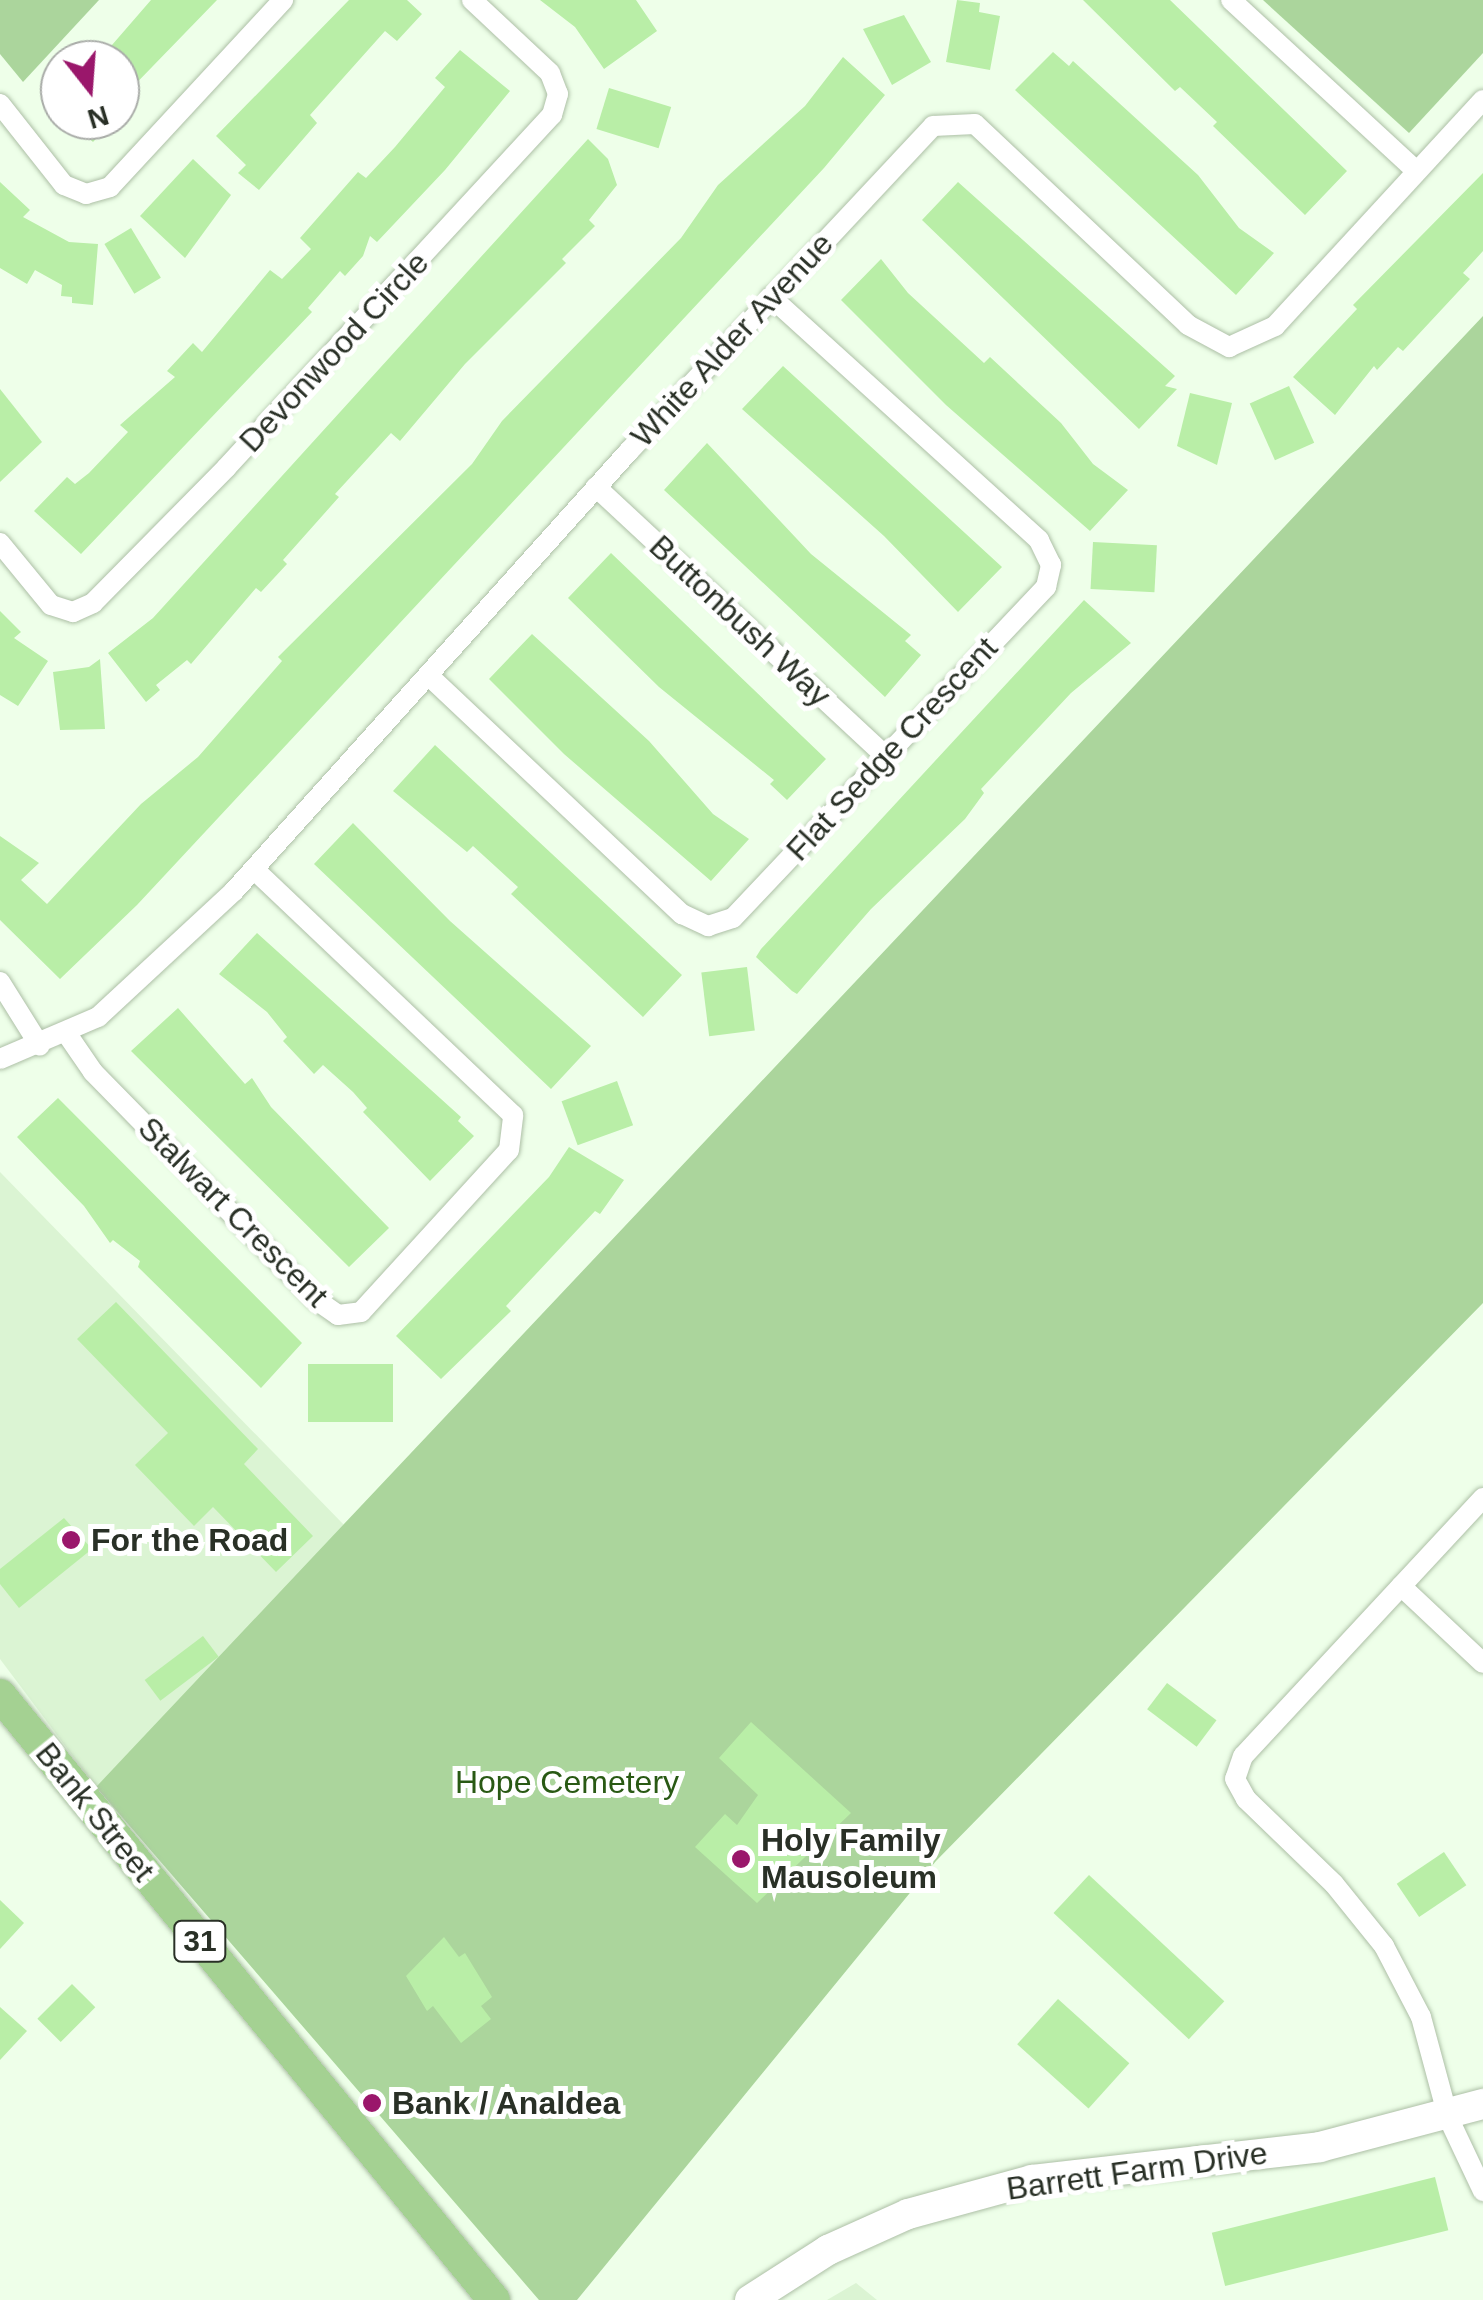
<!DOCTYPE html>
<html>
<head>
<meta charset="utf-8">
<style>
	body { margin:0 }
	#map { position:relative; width:1483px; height:2300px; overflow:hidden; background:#eeffe9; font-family:Helvetica,sans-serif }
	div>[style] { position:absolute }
	.built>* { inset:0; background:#dbf4d3 }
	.green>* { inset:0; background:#abd59c }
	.building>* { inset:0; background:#b9eea7; transform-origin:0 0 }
	.roads { filter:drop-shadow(0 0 2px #adc0a6) drop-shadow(0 0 2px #adc0a6) }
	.street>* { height:20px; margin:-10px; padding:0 10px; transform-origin:10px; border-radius:10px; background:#fff }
	.secondary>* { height:30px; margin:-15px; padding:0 15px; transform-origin:15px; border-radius:15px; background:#fff }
	.primary>* { height:32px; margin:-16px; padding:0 16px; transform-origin:16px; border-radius:16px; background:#a4d192 }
	.dots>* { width:28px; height:28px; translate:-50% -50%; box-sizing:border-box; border:5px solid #fff; border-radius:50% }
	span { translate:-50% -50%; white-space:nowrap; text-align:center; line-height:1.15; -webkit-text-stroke:10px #fff; paint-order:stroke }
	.shield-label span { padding:2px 8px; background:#fff; border:2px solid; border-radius:8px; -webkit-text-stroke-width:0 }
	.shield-label { font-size:30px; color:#293026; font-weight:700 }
	.street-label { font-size:32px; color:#293026 }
	.poi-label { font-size:32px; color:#293026; font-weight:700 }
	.left { translate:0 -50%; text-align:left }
	.park-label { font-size:32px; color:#295914 }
	.north { position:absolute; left:40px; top:40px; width:100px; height:100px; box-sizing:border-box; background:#fff; border:2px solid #a9aca8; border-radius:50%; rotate:163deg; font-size:28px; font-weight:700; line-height:40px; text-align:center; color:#293026 }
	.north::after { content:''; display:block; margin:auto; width:35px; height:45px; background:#9a176b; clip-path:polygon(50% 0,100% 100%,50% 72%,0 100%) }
</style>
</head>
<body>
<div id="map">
	<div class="built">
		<div style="clip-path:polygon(0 1172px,346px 1527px,96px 1787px,0 1659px)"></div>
		<div style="clip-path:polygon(856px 2283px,877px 2300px,827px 2300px)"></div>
	</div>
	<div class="green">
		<div style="clip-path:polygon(0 0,99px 0,23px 82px,0 54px)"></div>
		<div style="clip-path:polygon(1263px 0,1483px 0,1483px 53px,1409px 133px)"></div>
		<div style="clip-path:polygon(1483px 316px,1483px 1303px,936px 1861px,577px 2300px,539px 2300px,96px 1787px)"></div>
	</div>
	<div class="building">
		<div style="clip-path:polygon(151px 0,217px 0,120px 100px,120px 60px,99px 60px)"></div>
		<div style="clip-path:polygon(349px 0,407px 0,422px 14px,397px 41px,385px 31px,310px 115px,317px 123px,259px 190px,238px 173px,246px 165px,216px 136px)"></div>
		<div style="clip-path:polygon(540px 0,636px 0,657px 31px,604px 69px,575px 27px)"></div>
		<div style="clip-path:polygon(957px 0,980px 3px,979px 12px,1000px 16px,990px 70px,946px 62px)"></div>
		<div style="clip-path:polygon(1083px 0,1170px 0,1347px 171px,1305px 215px,1213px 126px,1217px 122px,1180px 87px,1175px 91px)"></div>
		<div style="clip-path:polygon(904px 15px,931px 62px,892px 85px,863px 29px)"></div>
		<div style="clip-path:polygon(460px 50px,510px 91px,445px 170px,377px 242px,370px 236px,363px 256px,345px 276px,340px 271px,308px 308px,312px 312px,81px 554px,34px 511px,67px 477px,75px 484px,89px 473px,128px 432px,120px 425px,175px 377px,167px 371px,193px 343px,202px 352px,270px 270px,282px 279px,311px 249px,300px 238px,358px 172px,366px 178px,395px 147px,445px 87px,435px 78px)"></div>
		<div style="clip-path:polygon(1053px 52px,1069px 66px,1073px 61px,1198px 175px,1239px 228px,1274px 253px,1236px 295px,1015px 90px)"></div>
		<div style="clip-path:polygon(843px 57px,885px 95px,824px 168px,137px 905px,60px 979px,0 920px,0 836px,39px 863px,21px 880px,47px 904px,141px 804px,198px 757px,282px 661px,278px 657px,472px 464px,502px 421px,681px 238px,718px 185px,805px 106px)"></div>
		<div style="left:609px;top:88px;width:65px;height:43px;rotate:17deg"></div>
		<div style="clip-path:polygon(68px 120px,114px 120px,93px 142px)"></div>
		<div style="clip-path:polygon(588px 139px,608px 159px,617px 185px,589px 220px,595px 226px,562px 259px,566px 263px,465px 364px,400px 441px,391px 433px,335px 494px,339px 497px,283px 560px,287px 564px,261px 592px,256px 588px,191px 664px,187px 660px,156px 685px,160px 690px,146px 702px,108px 653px,153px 618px)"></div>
		<div style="clip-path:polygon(193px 159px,231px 195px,185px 258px,140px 216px)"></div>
		<div style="clip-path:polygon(1483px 173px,1483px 251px,1463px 273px,1470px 279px,1403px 351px,1398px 347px,1377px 370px,1374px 366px,1335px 415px,1293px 377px,1357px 309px,1353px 305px)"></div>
		<div style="clip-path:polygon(0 182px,30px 210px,23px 217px,69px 242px,98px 244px,93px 305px,72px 303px,72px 297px,61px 296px,62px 285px,35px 270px,27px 284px,0 268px)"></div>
		<div style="clip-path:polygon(958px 182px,1175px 376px,1165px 386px,1177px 389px,1139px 429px,922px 220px)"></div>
		<div style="left:131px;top:228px;width:58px;height:31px;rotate:59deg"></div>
		<div style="clip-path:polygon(881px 259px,908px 293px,984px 363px,990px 357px,1061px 423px,1093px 464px,1128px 490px,1090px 531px,946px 405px,841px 300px)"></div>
		<div style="clip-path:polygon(783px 366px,1002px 567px,958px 612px,884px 536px,742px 409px)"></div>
		<div style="left:1289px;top:386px;width:62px;height:43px;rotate:66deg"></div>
		<div style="clip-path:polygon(0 389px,42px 442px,0 482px)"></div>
		<div style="clip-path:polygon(1190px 393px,1232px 403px,1217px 465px,1177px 446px)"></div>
		<div style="clip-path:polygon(707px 443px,811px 554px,911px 635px,905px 641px,921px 655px,885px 697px,664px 490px)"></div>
		<div style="left:1093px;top:542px;width:64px;height:47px;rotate:3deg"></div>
		<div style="clip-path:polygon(611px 553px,826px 759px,787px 800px,770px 784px,774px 780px,659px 687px,568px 598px)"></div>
		<div style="clip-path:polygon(1084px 600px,1131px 643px,1071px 693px,981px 789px,984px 793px,965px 819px,871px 909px,797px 994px,792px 991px,756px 957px,761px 949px)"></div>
		<div style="clip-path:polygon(0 611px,21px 632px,14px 638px,48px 661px,18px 706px,0 695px)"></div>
		<div style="clip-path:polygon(532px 634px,649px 741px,713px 814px,749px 839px,711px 881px,564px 754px,489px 679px)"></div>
		<div style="clip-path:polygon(100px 659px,105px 729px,60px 730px,53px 672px,89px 667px)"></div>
		<div style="clip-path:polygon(435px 745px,682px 975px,643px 1017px,511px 894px,518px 887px,473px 846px,467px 852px,393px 791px)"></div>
		<div style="clip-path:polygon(353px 823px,450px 921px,591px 1046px,551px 1089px,314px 864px)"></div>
		<div style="clip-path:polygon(257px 933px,461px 1117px,458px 1121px,474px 1136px,430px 1181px,363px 1112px,367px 1108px,353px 1092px,323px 1065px,314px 1074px,283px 1041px,287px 1037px,267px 1012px,219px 974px)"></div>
		<div style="left:747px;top:967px;width:64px;height:46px;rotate:83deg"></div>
		<div style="clip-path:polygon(178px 1008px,245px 1084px,252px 1078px,271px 1107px,389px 1228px,349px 1267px,131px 1051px)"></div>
		<div style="left:617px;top:1081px;width:47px;height:59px;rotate:70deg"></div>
		<div style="clip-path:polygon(58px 1098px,302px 1343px,261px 1388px,138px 1267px,140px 1261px,113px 1240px,110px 1243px,84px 1206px,17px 1137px)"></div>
		<div style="clip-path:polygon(569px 1147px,624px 1180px,600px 1214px,595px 1211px,506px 1306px,511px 1311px,441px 1379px,396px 1336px,549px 1177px)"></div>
		<div style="clip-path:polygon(116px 1302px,258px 1449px,244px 1464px,313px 1536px,276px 1572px,213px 1507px,194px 1526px,135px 1465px,168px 1433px,77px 1339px)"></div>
		<div style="left:308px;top:1364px;width:85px;height:58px"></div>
		<div style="clip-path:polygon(64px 1518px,92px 1549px,19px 1608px,0 1584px,0 1569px)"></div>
		<div style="left:203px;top:1636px;width:26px;height:73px;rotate:53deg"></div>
		<div style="left:1167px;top:1683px;width:62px;height:33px;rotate:37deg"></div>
		<div style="clip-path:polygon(751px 1722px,851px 1813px,757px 1903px,695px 1847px,725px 1814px,737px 1825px,758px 1795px,719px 1758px)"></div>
		<div style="left:1444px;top:1852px;width:40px;height:57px;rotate:56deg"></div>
		<div style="left:1089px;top:1875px;width:185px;height:52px;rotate:43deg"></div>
		<div style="clip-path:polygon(0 1900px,24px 1923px,0 1949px)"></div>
		<div style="clip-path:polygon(444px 1937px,459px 1957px,465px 1953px,492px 1997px,481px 2006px,491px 2019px,461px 2043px,433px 2006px,427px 2011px,406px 1976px)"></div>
		<div style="left:72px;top:1984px;width:33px;height:49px;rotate:45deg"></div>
		<div style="left:1058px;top:1999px;width:96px;height:61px;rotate:42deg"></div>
		<div style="clip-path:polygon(0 2007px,27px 2031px,0 2060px)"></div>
		<div style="left:1435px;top:2177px;width:55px;height:230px;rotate:76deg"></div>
	</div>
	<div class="roads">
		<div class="street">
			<div style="left:1231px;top:0;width:252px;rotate:42.7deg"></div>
			<div style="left:0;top:104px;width:103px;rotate:51.7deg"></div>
			<div style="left:64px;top:185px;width:24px;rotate:22deg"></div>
			<div style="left:86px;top:194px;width:25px;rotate:-16deg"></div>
			<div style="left:110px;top:187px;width:255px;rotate:-47.2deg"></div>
			<div style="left:596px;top:487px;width:393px;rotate:42.9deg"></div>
			<div style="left:0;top:543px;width:80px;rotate:50.6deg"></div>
			<div style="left:51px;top:605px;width:23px;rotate:18deg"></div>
			<div style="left:73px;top:612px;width:22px;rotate:-24deg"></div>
			<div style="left:93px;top:603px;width:190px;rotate:-45.4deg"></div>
			<div style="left:226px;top:468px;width:481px;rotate:-47.3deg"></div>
			<div style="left:552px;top:115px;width:22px;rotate:-74deg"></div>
			<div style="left:558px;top:94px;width:22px;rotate:-111deg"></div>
			<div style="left:550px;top:73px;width:107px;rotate:-136.9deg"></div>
			<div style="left:428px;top:675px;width:349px;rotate:43.3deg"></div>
			<div style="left:682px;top:914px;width:29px;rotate:25deg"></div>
			<div style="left:708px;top:926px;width:26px;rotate:-18deg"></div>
			<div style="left:733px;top:918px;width:456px;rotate:-46.6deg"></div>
			<div style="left:1046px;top:587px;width:23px;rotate:-77deg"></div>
			<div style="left:1051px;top:565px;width:28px;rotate:-116deg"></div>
			<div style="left:1039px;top:540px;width:362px;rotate:-137.8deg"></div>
			<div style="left:0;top:982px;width:75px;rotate:58deg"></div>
			<div style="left:67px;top:1034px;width:46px;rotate:55.6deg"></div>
			<div style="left:93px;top:1072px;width:318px;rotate:45.6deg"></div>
			<div style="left:315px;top:1299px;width:28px;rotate:35deg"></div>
			<div style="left:338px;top:1315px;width:23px;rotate:-7deg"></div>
			<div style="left:361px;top:1312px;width:219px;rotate:-47.6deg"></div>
			<div style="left:509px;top:1150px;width:35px;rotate:-83deg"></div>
			<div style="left:513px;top:1115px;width:357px;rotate:-136.5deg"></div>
			<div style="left:0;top:1059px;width:107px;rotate:-23.2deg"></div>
			<div style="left:98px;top:1017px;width:185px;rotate:-42.8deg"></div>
			<div style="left:234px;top:891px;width:591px;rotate:-48.08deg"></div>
			<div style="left:629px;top:451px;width:445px;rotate:-46.9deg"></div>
			<div style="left:933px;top:126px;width:42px;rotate:-2.7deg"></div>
			<div style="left:975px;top:124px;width:293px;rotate:43.3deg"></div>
			<div style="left:1188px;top:325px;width:47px;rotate:28.2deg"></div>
			<div style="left:1229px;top:347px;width:51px;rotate:-24.5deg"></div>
			<div style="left:1275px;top:326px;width:307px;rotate:-47.4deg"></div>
			<div style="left:1483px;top:1498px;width:352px;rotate:132.9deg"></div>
			<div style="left:1243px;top:1756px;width:24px;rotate:109deg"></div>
			<div style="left:1235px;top:1779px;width:23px;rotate:61deg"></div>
			<div style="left:1246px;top:1799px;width:122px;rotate:44deg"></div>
			<div style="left:1334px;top:1884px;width:80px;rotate:51.1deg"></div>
			<div style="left:1384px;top:1946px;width:80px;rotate:62.5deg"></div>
			<div style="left:1421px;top:2017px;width:104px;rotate:74.9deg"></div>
			<div style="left:1448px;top:2117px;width:82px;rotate:64.7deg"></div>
			<div style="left:1401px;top:1586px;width:112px;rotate:43.2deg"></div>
		</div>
		<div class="secondary">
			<div style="left:750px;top:2300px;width:93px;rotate:-32.7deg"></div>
			<div style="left:828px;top:2250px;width:88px;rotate:-24.2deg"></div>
			<div style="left:908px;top:2214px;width:129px;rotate:-15.3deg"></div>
			<div style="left:1032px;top:2180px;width:290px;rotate:-6.5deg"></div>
			<div style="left:1320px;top:2147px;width:169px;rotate:-14.8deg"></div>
		</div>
		<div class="primary">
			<div style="left:0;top:1695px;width:781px;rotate:50.77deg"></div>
		</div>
	</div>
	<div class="dots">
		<div style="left:71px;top:1540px;background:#9a176b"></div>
		<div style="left:741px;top:1859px;background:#9a176b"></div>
		<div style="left:372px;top:2103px;background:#9a176b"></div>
	</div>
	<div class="shield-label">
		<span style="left:200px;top:1941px">31</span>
	</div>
	<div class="street-label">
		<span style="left:732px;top:340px;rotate:-47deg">White Alder Avenue</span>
		<span style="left:334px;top:352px;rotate:-47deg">Devonwood Circle</span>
		<span style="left:740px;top:621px;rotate:43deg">Buttonbush Way</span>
		<span style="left:892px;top:749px;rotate:-47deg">Flat Sedge Crescent</span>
		<span style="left:233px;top:1212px;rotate:45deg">Stalwart Crescent</span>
		<span style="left:95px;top:1812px;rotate:51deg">Bank Street</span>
		<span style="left:1137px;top:2171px;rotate:-8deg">Barrett Farm Drive</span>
	</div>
	<div class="poi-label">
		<span class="left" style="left:91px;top:1540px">For the Road</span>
		<span class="left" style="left:761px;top:1859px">Holy Family<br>Mausoleum</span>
		<span class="left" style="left:392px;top:2103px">Bank / Analdea</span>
	</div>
	<div class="park-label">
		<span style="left:567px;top:1782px">Hope Cemetery</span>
	</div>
	<div class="north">N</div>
</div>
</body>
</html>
